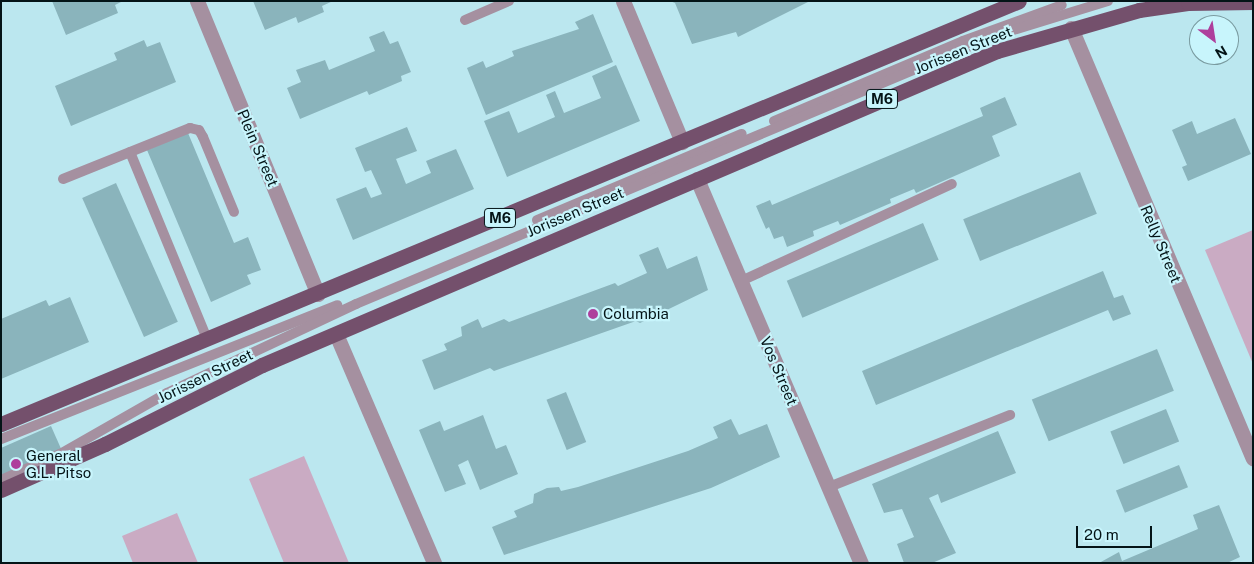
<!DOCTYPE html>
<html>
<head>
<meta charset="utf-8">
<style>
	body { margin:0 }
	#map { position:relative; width:1254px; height:564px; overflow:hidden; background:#bbe7ef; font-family:"Public Sans",sans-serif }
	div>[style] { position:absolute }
	.green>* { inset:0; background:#caabc3 }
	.building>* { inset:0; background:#8ab4bc; transform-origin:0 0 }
	.lane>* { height:10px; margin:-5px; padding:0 5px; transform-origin:5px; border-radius:5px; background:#a590a0 }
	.street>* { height:15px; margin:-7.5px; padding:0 7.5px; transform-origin:7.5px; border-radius:7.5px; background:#a590a0 }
	.primary>* { height:15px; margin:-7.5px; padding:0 7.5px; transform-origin:7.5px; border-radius:7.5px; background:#74506c }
	.dots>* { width:14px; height:14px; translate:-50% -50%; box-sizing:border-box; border:2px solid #c8f5fc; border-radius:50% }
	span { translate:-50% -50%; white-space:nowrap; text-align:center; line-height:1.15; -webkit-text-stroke:4.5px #c8f5fc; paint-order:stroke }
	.shield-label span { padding:1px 4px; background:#c8f5fc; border:1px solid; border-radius:4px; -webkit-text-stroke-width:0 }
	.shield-label { font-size:14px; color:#041417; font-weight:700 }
	.street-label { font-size:15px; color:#041417 }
	.poi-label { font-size:15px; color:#041417 }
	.left { translate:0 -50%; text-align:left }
	.frame { position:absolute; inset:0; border:2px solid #041417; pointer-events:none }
	.north { position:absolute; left:1189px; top:15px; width:50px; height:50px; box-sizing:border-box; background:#c8f5fc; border:1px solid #7a9ba0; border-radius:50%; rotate:149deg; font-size:14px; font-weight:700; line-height:20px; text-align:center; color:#041417 }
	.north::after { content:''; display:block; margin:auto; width:18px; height:22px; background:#ae3f9c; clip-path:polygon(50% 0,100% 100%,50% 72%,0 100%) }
	.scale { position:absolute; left:1076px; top:526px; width:76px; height:22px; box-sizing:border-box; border:2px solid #041417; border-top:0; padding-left:6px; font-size:15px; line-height:18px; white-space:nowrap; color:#041417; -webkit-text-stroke:4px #c8f5fc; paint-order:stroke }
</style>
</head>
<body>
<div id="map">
	<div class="green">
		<div style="clip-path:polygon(1253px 230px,1253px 364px,1205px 250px)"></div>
		<div style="clip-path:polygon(304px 456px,349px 563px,284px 563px,249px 479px)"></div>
		<div style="clip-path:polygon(177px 513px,198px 563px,133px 563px,122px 536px)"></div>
	</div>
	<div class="building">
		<div style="clip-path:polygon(52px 1px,123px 1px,115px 5px,118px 13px,66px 35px)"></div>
		<div style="clip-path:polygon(253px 1px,333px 1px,322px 6px,324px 12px,298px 23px,296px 17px,265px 30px)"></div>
		<div style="clip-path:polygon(670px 1px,810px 1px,738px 37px,736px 32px,692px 44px,675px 3px)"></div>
		<div style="clip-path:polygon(593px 14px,613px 62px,486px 115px,467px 68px,483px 61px,486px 68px,514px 56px,512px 51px,579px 29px,575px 22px)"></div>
		<div style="clip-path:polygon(384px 31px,390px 44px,398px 41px,411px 72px,401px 76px,402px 81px,369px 95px,367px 91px,300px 119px,287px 88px,301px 82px,296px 70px,325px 60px,329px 70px,375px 51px,369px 37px)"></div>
		<div style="clip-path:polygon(144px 40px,147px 47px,160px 42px,176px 82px,71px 126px,55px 86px,117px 60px,114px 53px)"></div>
		<div style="clip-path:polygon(616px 65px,640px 121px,507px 177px,484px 121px,509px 111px,518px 133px,555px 117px,546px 95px,555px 91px,564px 113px,601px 98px,592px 76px)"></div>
		<div style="clip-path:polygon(1005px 97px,1017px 125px,992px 136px,1000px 156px,916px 193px,914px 189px,890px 199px,891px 203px,840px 225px,838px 221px,813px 231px,814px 236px,787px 247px,783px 236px,774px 239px,769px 227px,766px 229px,756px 206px,770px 200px,772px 205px,983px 116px,980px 108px)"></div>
		<div style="clip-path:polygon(1235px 118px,1251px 154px,1188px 181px,1182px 167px,1187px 165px,1172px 130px,1192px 121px,1197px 134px)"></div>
		<div style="clip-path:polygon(407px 127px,417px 151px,396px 159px,406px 184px,431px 173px,426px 161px,456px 149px,474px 189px,353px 240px,336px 199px,366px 187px,371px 198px,382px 194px,371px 170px,365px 172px,355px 148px)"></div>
		<div style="clip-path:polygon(188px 133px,234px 243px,248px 237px,261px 270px,247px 275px,251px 284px,211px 302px,147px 150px)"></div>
		<div style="left:1080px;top:172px;width:45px;height:126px;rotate:68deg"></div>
		<div style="left:116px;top:183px;width:152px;height:37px;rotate:66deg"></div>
		<div style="left:923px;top:223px;width:40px;height:148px;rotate:67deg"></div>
		<div style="clip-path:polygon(658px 247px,667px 269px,697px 256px,708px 290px,640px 323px,636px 321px,494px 371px,490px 368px,434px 390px,422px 360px,447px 350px,444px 344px,462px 336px,461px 327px,478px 319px,482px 328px,504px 319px,509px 322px,615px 283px,618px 286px,647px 273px,639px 255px)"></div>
		<div style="clip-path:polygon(1103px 271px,1114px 298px,1123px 295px,1131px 314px,1113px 321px,1108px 310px,876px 405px,862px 371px)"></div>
		<div style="clip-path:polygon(70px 297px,89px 342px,1px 379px,1px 319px,46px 300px,49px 306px)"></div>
		<div style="left:1157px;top:349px;width:45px;height:135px;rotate:68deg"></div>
		<div style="left:566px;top:392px;width:54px;height:21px;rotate:68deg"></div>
		<div style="left:1166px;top:409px;width:35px;height:60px;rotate:68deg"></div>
		<div style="clip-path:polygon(483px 415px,496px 449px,506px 445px,518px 474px,480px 490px,468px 460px,458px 465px,466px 484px,445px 492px,419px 430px,440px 421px,444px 431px)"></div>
		<div style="clip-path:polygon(731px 419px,739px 435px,767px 424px,780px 457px,711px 488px,504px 555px,492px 527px,517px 517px,514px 511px,533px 503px,534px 494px,547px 488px,559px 487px,561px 491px,578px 487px,688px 451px,718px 438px,713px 427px)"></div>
		<div style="clip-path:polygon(51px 426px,62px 451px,1px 477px,1px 448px)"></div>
		<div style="clip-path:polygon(998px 431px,1016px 473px,941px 503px,938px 494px,929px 498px,956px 553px,932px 563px,904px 563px,897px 544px,914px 537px,902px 509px,884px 513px,872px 484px)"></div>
		<div style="left:1179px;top:465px;width:24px;height:68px;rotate:68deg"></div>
		<div style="clip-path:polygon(1219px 505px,1240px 557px,1227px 563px,1099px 563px,1119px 552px,1122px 561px,1198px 529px,1193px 515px)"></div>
	</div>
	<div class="lane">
		<div style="left:465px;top:20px;width:48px;rotate:-23.4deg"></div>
		<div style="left:774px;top:121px;width:205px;rotate:-22.9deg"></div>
		<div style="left:963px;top:41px;width:105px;rotate:-20deg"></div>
		<div style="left:130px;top:152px;width:202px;rotate:67.6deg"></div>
		<div style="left:63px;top:179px;width:137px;rotate:-21.9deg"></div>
		<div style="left:190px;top:128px;width:9px;rotate:13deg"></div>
		<div style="left:199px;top:130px;width:8px;rotate:60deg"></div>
		<div style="left:203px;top:137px;width:81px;rotate:67.5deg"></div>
		<div style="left:537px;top:220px;width:222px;rotate:-22.8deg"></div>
		<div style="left:741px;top:281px;width:232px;rotate:-24.7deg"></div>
		<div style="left:1px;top:439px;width:362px;rotate:-21.7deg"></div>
		<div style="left:1px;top:480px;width:64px;rotate:-23.8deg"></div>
		<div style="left:60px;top:454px;width:123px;rotate:-29.7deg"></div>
		<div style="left:167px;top:393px;width:209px;rotate:-25.2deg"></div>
		<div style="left:356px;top:304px;width:695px;rotate:-22.77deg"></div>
		<div style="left:997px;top:35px;width:116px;rotate:-17deg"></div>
		<div style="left:829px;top:487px;width:195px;rotate:-21.7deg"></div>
	</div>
	<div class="street">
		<div style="left:197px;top:1px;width:317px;rotate:67.6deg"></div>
		<div style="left:623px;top:1px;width:153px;rotate:67.3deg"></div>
		<div style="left:1071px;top:28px;width:467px;rotate:67.1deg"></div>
		<div style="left:697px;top:179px;width:418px;rotate:66.9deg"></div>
		<div style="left:336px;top:334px;width:249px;rotate:66.8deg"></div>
	</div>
	<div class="primary">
		<div style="left:1px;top:424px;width:1102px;rotate:-22.56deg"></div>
		<div style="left:1px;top:490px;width:114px;rotate:-23.9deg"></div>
		<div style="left:105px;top:444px;width:176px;rotate:-26.7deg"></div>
		<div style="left:262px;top:365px;width:799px;rotate:-23.13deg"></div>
		<div style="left:997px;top:51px;width:148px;rotate:-16.1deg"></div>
		<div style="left:1139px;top:10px;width:49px;rotate:-8.1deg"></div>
		<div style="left:1188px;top:3px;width:65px;rotate:-0.9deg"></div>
	</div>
	<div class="dots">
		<div style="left:593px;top:314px;background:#ae3f9c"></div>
		<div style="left:16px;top:464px;background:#ae3f9c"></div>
	</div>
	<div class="shield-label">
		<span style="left:882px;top:99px">M6</span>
		<span style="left:500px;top:218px">M6</span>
	</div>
	<div class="street-label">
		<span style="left:963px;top:50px;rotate:-22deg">Jorissen Street</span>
		<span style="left:258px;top:148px;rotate:67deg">Plein Street</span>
		<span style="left:575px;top:212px;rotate:-23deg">Jorissen Street</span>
		<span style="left:1161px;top:244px;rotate:67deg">Relly Street</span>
		<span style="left:779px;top:371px;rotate:67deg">Vos Street</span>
		<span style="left:205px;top:376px;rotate:-26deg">Jorissen Street</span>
	</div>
	<div class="poi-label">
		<span class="left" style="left:603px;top:314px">Columbia</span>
		<span class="left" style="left:26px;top:464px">General<br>G.L. Pitso</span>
	</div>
	<div class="frame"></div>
	<div class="north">N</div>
	<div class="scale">20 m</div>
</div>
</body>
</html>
